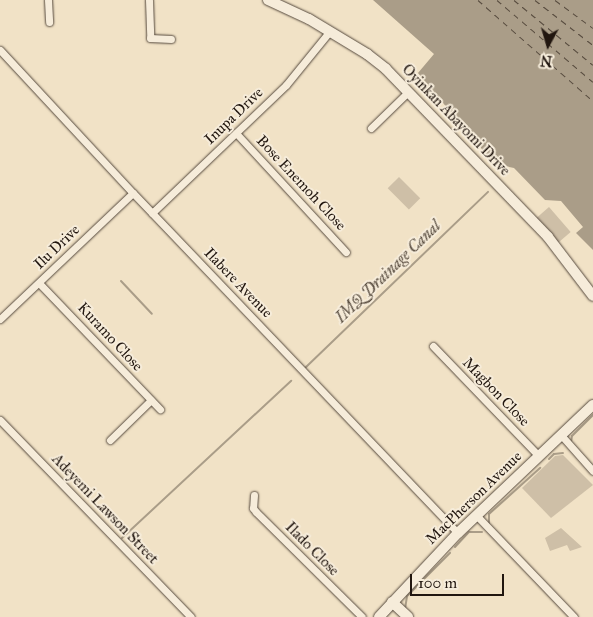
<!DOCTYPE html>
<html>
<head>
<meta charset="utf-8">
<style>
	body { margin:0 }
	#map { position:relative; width:593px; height:617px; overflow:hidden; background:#f1e2c6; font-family:"IM FELL Great Primer",serif }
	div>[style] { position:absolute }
	.green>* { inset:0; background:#cebfa7; transform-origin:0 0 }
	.water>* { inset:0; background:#aa9d88 }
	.stream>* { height:2px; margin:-1px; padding:0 1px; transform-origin:1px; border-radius:1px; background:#aa9d88 }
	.ferry>* { height:1px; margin-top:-0.5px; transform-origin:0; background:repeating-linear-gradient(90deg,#584c3f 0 6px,transparent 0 11px) }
	.roads { filter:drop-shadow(0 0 1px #55493d) drop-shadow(0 0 1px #55493d) }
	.street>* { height:7px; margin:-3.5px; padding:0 3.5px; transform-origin:3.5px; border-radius:3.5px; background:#f6ecda }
	.secondary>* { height:10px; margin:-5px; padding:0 5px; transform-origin:5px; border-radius:5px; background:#f6ecda }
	span { translate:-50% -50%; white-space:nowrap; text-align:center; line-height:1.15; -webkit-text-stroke:4px #f6ecda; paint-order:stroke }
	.street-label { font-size:15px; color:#21160f }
	.water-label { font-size:16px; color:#584c3f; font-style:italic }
	.north { position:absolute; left:523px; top:20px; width:50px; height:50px; -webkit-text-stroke:4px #f6ecda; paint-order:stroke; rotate:186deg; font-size:14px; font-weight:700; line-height:20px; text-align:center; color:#21160f }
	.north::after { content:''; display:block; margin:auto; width:18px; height:22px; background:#21160f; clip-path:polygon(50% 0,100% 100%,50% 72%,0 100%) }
	.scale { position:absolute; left:410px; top:574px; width:94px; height:22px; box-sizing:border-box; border:2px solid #21160f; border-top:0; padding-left:6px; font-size:15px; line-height:18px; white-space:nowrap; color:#21160f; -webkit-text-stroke:4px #f6ecda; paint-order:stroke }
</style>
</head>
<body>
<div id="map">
	<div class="green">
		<div style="left:399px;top:177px;width:30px;height:16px;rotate:45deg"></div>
		<div style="left:549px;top:207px;width:33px;height:17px;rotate:49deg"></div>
		<div style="clip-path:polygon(563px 455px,593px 485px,551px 518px,522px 488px,555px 456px)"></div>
		<div style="clip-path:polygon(561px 528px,582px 547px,570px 551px,567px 545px,550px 551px,545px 538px)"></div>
	</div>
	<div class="water">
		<div style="clip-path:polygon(373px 0,593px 0,593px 250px,576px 233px,583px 227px,561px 201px,545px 200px,514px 168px,496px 164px,483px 151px,473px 135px,459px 122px,418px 73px,434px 54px)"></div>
	</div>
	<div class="stream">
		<div style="left:121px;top:281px;width:45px;rotate:46.8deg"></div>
		<div style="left:305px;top:368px;width:254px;rotate:-43.9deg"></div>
		<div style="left:571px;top:442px;width:6px;rotate:-81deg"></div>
		<div style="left:572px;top:436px;width:30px;rotate:-45deg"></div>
		<div style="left:549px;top:459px;width:7px;rotate:-45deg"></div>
		<div style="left:554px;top:454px;width:9px;rotate:-6deg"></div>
		<div style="left:489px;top:525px;width:11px;rotate:-90deg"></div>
		<div style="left:489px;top:514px;width:69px;rotate:-42deg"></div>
		<div style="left:122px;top:538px;width:231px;rotate:-42.9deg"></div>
		<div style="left:455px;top:547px;width:21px;rotate:-47deg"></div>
		<div style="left:469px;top:532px;width:13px"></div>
		<div style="left:405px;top:609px;width:13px;rotate:-81deg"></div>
		<div style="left:407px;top:596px;width:61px;rotate:-45deg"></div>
	</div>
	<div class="ferry">
		<div style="left:478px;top:0;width:153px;rotate:41.3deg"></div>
		<div style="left:497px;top:0;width:126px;rotate:40.5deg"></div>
		<div style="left:514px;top:0;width:102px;rotate:39.4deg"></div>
		<div style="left:535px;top:0;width:73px;rotate:37.8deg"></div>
		<div style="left:555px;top:0;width:47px;rotate:36.4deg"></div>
	</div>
	<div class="roads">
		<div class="street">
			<div style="left:48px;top:0;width:22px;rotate:87deg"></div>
			<div style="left:149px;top:0;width:38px;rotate:88deg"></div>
			<div style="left:150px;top:38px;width:21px;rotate:3deg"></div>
			<div style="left:0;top:50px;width:195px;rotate:47.1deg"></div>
			<div style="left:133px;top:193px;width:470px;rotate:46.3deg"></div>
			<div style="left:371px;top:128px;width:52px;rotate:-44.2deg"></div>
			<div style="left:236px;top:133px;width:162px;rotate:47.3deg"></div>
			<div style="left:152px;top:213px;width:185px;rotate:-43.7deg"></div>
			<div style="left:286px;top:85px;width:68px;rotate:-50.9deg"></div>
			<div style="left:39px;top:283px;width:175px;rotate:46.2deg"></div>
			<div style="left:0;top:319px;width:183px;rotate:-43.5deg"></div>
			<div style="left:433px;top:346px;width:153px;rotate:46.1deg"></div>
			<div style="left:0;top:420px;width:274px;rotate:45.9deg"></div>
			<div style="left:561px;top:435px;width:48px;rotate:48.4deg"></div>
			<div style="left:110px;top:440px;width:57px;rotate:-44.3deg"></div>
			<div style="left:254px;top:495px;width:13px;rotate:94deg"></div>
			<div style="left:253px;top:508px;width:5px;rotate:53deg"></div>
			<div style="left:256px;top:512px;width:149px;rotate:44.7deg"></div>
			<div style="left:477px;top:516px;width:140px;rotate:46.2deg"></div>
		</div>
		<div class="secondary">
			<div style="left:268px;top:0;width:45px;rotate:24.9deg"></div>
			<div style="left:309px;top:19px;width:68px;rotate:31.1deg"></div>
			<div style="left:367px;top:54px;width:24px;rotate:38deg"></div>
			<div style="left:386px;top:69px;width:233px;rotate:46deg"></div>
			<div style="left:548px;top:237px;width:74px;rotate:52.7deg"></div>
			<div style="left:392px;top:602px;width:22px;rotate:43deg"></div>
			<div style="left:379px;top:617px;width:115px;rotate:-46.8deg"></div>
			<div style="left:458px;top:533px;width:186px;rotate:-43.5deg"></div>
		</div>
	</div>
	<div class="street-label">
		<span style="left:234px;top:116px;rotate:-44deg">Inupa Drive</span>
		<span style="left:456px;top:120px;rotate:46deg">Oyinkan Abayomi Drive</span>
		<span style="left:301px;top:183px;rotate:47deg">Bose Enemoh Close</span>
		<span style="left:57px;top:247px;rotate:-44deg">Ilu Drive</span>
		<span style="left:238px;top:283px;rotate:46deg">Ilabere Avenue</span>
		<span style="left:110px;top:337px;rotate:47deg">Kuramo Close</span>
		<span style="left:496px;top:392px;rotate:46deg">Magbon Close</span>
		<span style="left:474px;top:498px;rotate:-44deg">MacPherson Avenue</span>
		<span style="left:105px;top:509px;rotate:46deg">Adeyemi Lawson Street</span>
		<span style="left:312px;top:549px;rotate:45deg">Ilado Close</span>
	</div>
	<div class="water-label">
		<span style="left:388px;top:272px;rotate:-44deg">IMQ Drainage Canal</span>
	</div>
	<div class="north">N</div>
	<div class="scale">100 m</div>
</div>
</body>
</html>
